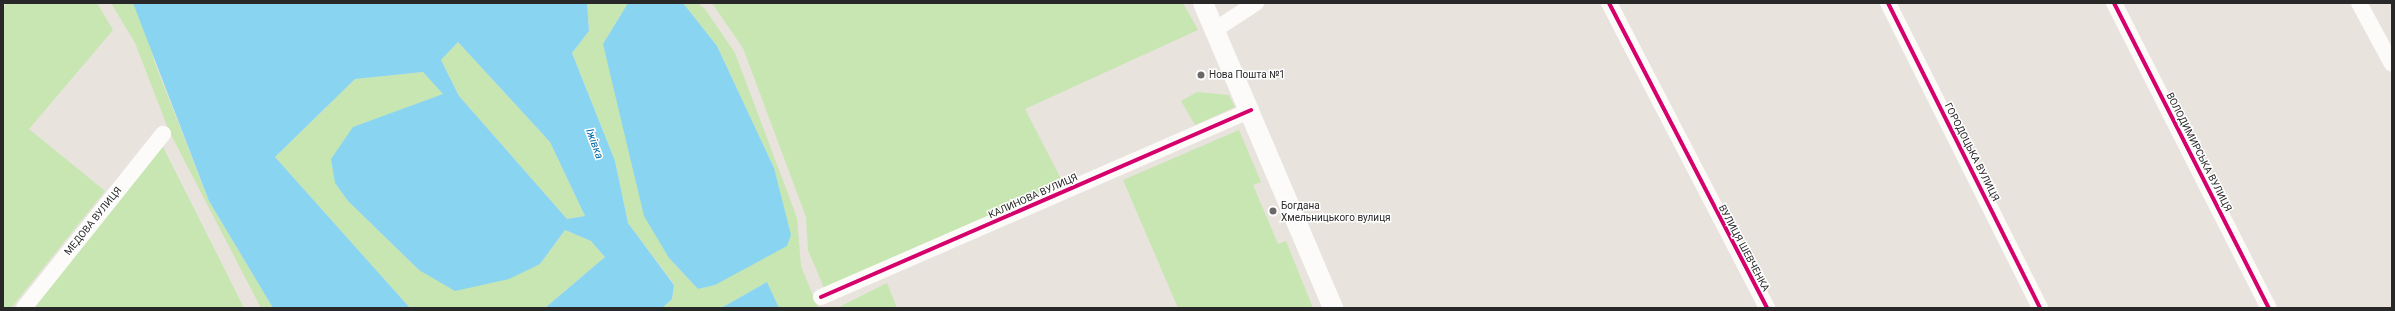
<!DOCTYPE html>
<html>
<head>
<meta charset="utf-8">
<style>
	body { margin:0 }
	#map { position:relative; width:2395px; height:311px; overflow:hidden; background:#e8e3dd; font-family:Roboto,sans-serif }
	div>[style] { position:absolute }
	.green>* { inset:0; background:#c7e6b2 }
	.water>* { inset:0; background:#89d5f1 }
	.minor>* { height:16px; margin:-8px; padding:0 8px; transform-origin:8px; border-radius:8px; background:#fcfbfa }
	.tertiary>* { height:20px; margin:-10px; padding:0 10px; transform-origin:10px; border-radius:10px; background:#fcfbfa }
	.cycleway>* { height:4px; margin:-2px; padding:0 2px; transform-origin:2px; border-radius:2px; background:#d6006c }
	.dots>* { width:11px; height:11px; translate:-50% -50%; box-sizing:border-box; border:2px solid #fff; border-radius:50% }
	span { translate:-50% -50%; white-space:nowrap; text-align:center; line-height:1.15; -webkit-text-stroke:3px #fff; paint-order:stroke }
	.poi-label { font-size:10px; color:#282828 }
	.left { translate:0 -50%; text-align:left }
	.street-label { font-size:10px; color:#282828 }
	.water-label { font-size:11px; color:#016aa4; font-style:italic }
	.frame { position:absolute; inset:0; border:4px solid #282828; pointer-events:none }
</style>
</head>
<body>
<div id="map">
	<div class="green">
		<div style="clip-path:polygon(7px 3px,97px 3px,113px 30px,29px 129px,105px 191px,11px 308px,3px 308px,3px 8px)"></div>
		<div style="clip-path:polygon(111px 3px,133px 3px,139px 10px,156px 66px,209px 201px,273px 308px,261px 308px,169px 131px,135px 43px)"></div>
		<div style="clip-path:polygon(587px 3px,628px 3px,603px 44px,669px 258px,698px 289px,715px 285px,774px 168px,717px 46px,683px 3px,698px 3px,705px 9px,735px 53px,797px 218px,801px 266px,818px 308px,779px 308px,767px 282px,721px 308px,662px 308px,672px 299px,674px 284px,628px 223px,615px 161px,572px 53px,589px 31px)"></div>
		<div style="clip-path:polygon(712px 3px,1183px 3px,1198px 30px,1025px 109px,1063px 183px,824px 288px,808px 250px,806px 217px,743px 48px)"></div>
		<div style="clip-path:polygon(458px 42px,550px 142px,585px 216px,567px 219px,459px 96px,441px 60px)"></div>
		<div style="clip-path:polygon(423px 72px,444px 94px,354px 127px,335px 183px,348px 201px,419px 270px,540px 264px,565px 230px,591px 241px,605px 257px,545px 308px,410px 308px,275px 157px,355px 79px)"></div>
		<div style="clip-path:polygon(1197px 92px,1229px 95px,1235px 107px,1195px 125px,1181px 101px)"></div>
		<div style="clip-path:polygon(1239px 130px,1261px 182px,1253px 185px,1278px 244px,1286px 241px,1313px 308px,1178px 308px,1123px 180px)"></div>
		<div style="clip-path:polygon(162px 145px,244px 308px,32px 308px)"></div>
		<div style="clip-path:polygon(887px 283px,897px 308px,837px 308px)"></div>
	</div>
	<div class="water">
		<div style="clip-path:polygon(evenodd,133px 3px,587px 3px,589px 31px,572px 53px,615px 161px,628px 223px,674px 285px,672px 299px,662px 308px,545px 308px,605px 257px,591px 241px,565px 230px,540px 264px,509px 279px,455px 291px,419px 270px,348px 201px,335px 183px,331px 159px,353px 127px,443px 94px,423px 72px,355px 79px,275px 157px,410px 308px,273px 308px,209px 201px,133px 3px,458px 42px,550px 142px,585px 216px,567px 219px,459px 96px,441px 60px,458px 42px)"></div>
		<div style="clip-path:polygon(628px 3px,683px 3px,717px 46px,774px 168px,791px 235px,787px 246px,715px 285px,698px 289px,669px 258px,644px 216px,603px 44px)"></div>
		<div style="clip-path:polygon(767px 282px,779px 308px,721px 308px)"></div>
	</div>
	<div class="minor">
		<div style="left:1609px;top:3px;width:343px;rotate:62.6deg"></div>
		<div style="left:1888px;top:3px;width:341px;rotate:63.5deg"></div>
		<div style="left:2114px;top:3px;width:342px;rotate:63.1deg"></div>
		<div style="left:2359px;top:3px;width:69px;rotate:61.6deg"></div>
		<div style="left:1216px;top:29px;width:48px;rotate:-33deg"></div>
		<div style="left:821px;top:297px;width:469px;rotate:-23.5deg"></div>
		<div style="left:24px;top:308px;width:223px;rotate:-51.4deg"></div>
	</div>
	<div class="tertiary">
		<div style="left:1203px;top:3px;width:332px;rotate:66.9deg"></div>
	</div>
	<div class="cycleway">
		<div style="left:1609px;top:3px;width:343px;rotate:62.6deg"></div>
		<div style="left:1888px;top:3px;width:341px;rotate:63.5deg"></div>
		<div style="left:2114px;top:3px;width:342px;rotate:63.1deg"></div>
		<div style="left:821px;top:297px;width:469px;rotate:-23.5deg"></div>
	</div>
	<div class="dots">
		<div style="left:1201px;top:75px;background:#6b6967"></div>
		<div style="left:1273px;top:211px;background:#6b6967"></div>
	</div>
	<div class="poi-label">
		<span class="left" style="left:1209px;top:75px">Нова Пошта №1</span>
		<span class="left" style="left:1281px;top:211px">Богдана<br>Хмельницького вулиця</span>
	</div>
	<div class="street-label">
		<span style="left:1972px;top:152px;rotate:63deg">ГОРОДОЦЬКА ВУЛИЦЯ</span>
		<span style="left:2199px;top:152px;rotate:63deg">ВОЛОДИМИРСЬКА ВУЛИЦЯ</span>
		<span style="left:1033px;top:196px;rotate:-24deg">КАЛИНОВА ВУЛИЦЯ</span>
		<span style="left:93px;top:221px;rotate:-51deg">МЕДОВА ВУЛИЦЯ</span>
		<span style="left:1744px;top:248px;rotate:62deg">ВУЛИЦЯ ШЕВЧЕНКА</span>
	</div>
	<div class="water-label">
		<span style="left:594px;top:144px;rotate:70deg">Іжівка</span>
	</div>
	<div class="frame"></div>
</div>
</body>
</html>
